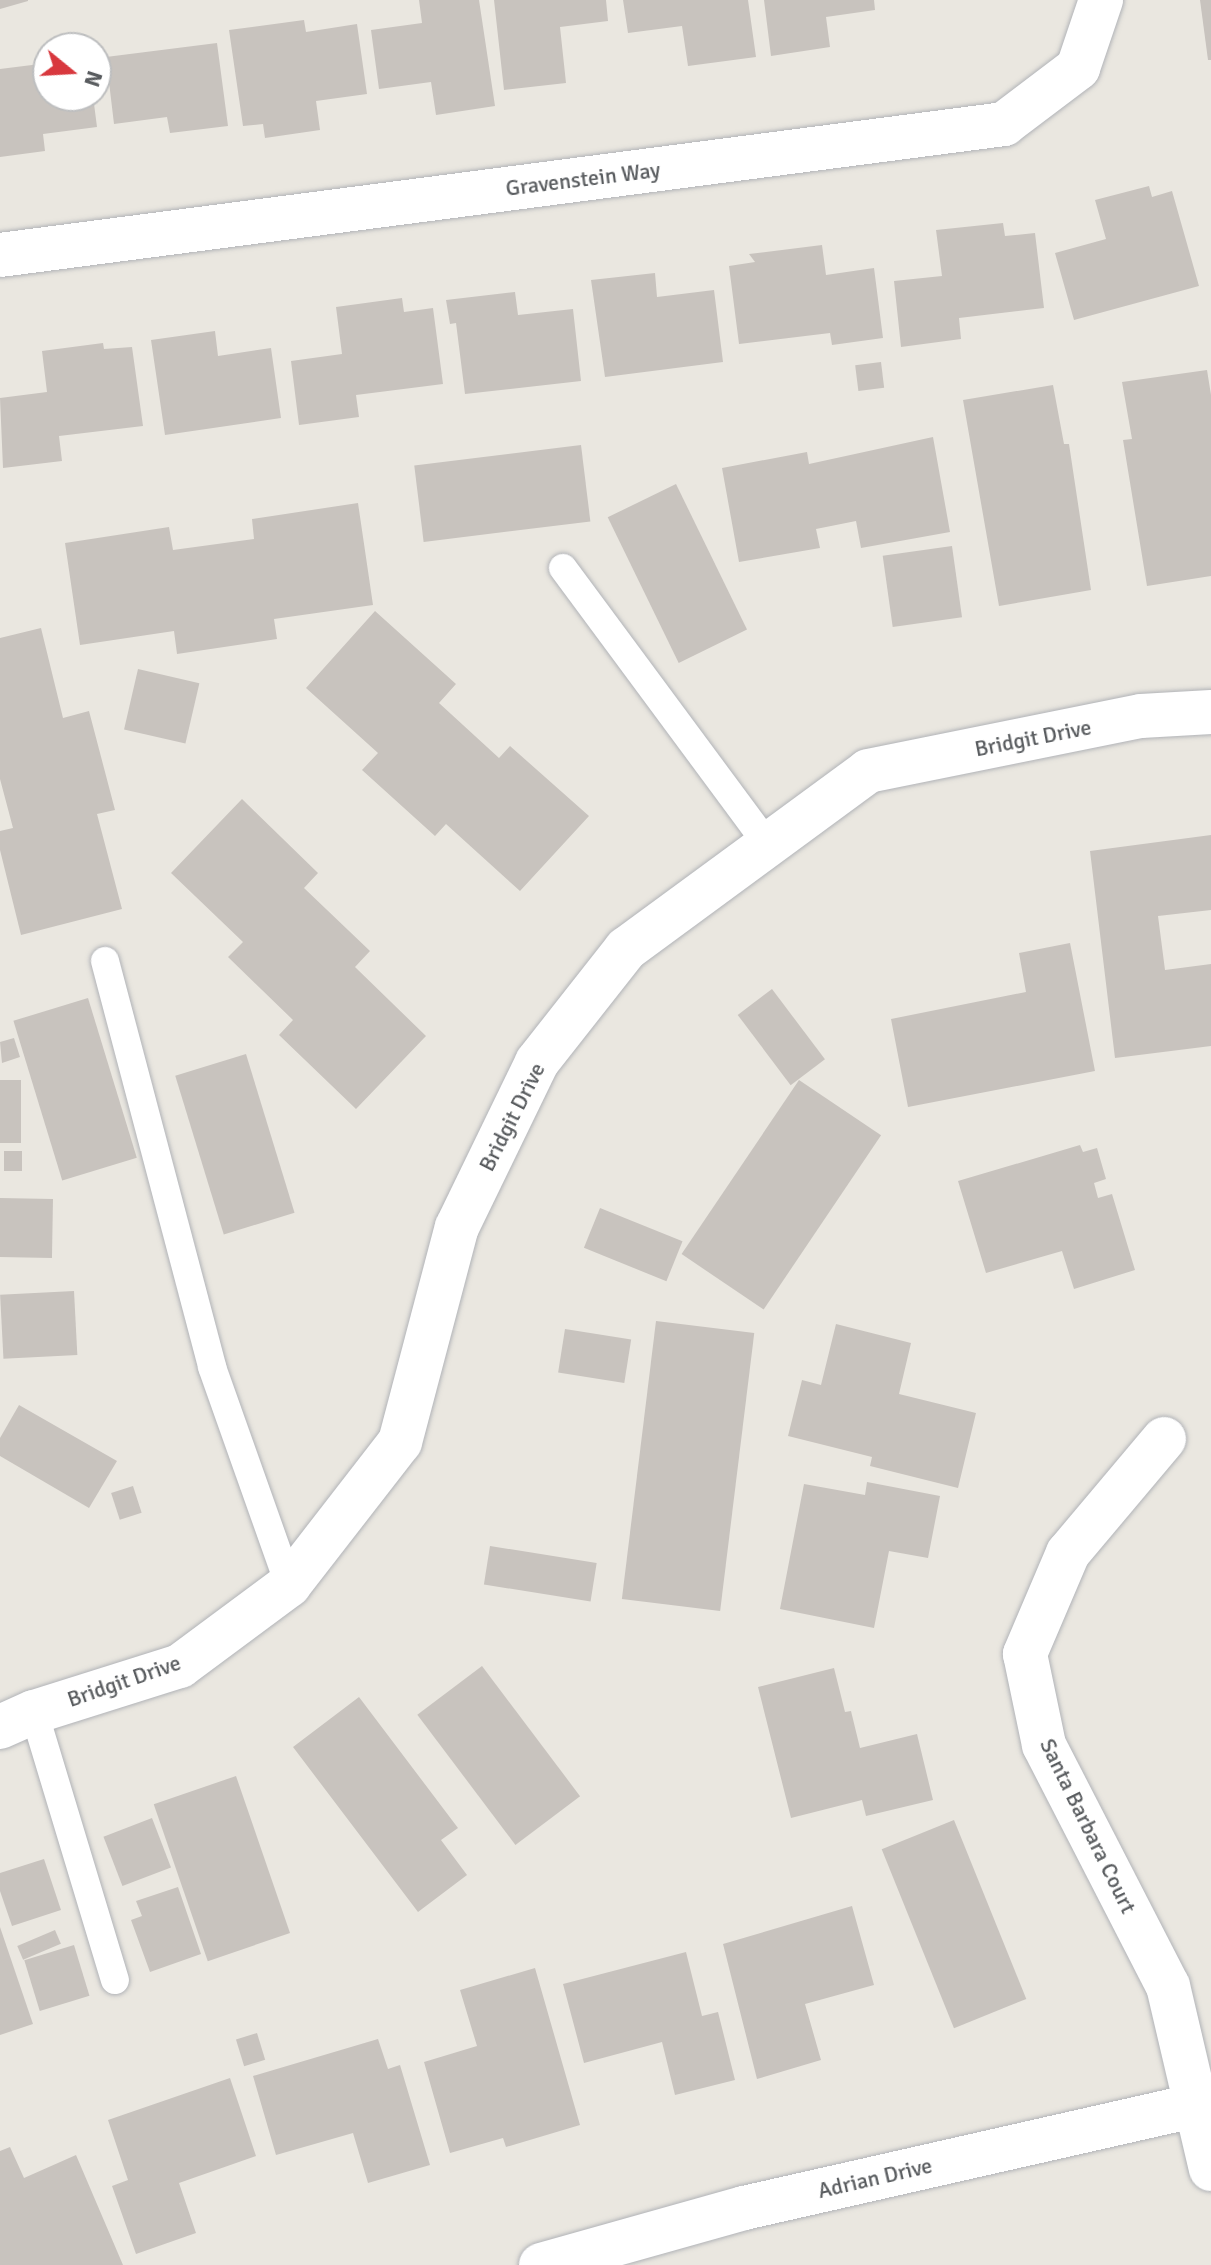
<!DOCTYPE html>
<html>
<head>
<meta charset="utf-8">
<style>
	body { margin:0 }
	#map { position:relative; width:1211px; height:2265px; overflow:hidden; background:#eae7e0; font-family:Signika,sans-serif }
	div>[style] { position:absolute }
	.building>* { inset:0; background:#c8c3be; transform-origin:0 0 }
	.roads { filter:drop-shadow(0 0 2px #b1b3b7) drop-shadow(0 0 2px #b1b3b7) }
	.service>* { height:28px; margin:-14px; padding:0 14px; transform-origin:14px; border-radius:14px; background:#fff }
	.minor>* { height:44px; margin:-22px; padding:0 22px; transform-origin:22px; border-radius:22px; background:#fff }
	.tertiary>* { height:44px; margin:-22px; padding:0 22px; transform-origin:22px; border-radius:22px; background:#fff }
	span { translate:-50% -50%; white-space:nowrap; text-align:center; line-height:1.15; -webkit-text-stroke:7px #fff; paint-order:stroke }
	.street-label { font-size:22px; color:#595c5f }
	.north { position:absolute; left:32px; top:32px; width:80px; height:80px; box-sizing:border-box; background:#fff; border:2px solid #bdbebf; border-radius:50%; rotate:108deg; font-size:22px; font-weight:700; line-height:32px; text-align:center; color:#595c5f }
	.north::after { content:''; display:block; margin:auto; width:28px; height:36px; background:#d8383e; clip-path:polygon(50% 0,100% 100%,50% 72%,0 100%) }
</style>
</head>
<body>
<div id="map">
	<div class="building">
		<div style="clip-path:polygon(0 0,28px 0,28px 1px,0 9px)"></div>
		<div style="clip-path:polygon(419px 0,479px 0,495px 106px,436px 115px,431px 82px,379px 89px,371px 30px,422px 23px)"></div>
		<div style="clip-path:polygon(494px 0,606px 0,608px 21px,560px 27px,566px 83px,504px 90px)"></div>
		<div style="clip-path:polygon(623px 0,748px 0,756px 57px,688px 66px,682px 26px,628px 33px)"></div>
		<div style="clip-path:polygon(764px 0,874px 0,875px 10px,826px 17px,830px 47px,771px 56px)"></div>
		<div style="clip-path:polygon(1200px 0,1211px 0,1211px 60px,1208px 60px)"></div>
		<div style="clip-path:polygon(304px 20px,306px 32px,357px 24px,367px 94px,316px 101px,320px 130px,265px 138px,263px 124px,243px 126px,229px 30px)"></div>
		<div style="clip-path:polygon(217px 43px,228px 126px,170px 133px,167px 117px,114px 124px,106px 57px)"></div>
		<div style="clip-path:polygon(48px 63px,48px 96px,93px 96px,97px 127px,43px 134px,45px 151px,0 157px,0 69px)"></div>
		<div style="clip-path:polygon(1149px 186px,1152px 197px,1172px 191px,1199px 286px,1074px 320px,1055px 253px,1106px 239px,1095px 200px)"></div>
		<div style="clip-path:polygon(1003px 223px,1005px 236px,1035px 233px,1044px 308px,959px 318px,961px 339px,901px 347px,894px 281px,942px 276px,936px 230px)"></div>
		<div style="clip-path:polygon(822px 245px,826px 275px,874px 268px,883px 338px,832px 345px,830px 333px,739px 344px,729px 266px,755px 262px,749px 254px)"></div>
		<div style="clip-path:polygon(655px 273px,657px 297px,714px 290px,723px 362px,605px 377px,591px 280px)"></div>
		<div style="clip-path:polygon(515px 292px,518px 315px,573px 309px,581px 381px,465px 394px,456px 323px,450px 324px,446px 300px)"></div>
		<div style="clip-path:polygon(402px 298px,404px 312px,433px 308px,443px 384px,356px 395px,359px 417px,299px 425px,291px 361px,342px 354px,336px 307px)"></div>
		<div style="clip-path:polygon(215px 331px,218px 356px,271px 348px,281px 418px,165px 435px,151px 340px)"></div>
		<div style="clip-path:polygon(103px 343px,104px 349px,132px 347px,143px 426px,59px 436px,62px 461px,3px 468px,0 398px,47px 392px,42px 351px)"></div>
		<div style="left:881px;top:362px;width:26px;height:26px;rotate:83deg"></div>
		<div style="clip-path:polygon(1207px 370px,1211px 395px,1211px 576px,1147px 586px,1123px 440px,1132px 439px,1122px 382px)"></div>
		<div style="clip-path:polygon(1053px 385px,1064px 444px,1069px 444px,1091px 590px,999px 606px,963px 400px)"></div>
		<div style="clip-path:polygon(933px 437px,950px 532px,861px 548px,856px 521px,816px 529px,820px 548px,739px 562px,722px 468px,807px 452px,809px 464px)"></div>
		<div style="left:581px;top:445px;width:77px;height:168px;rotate:83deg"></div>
		<div style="left:676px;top:484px;width:162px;height:76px;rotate:64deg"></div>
		<div style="clip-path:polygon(358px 503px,373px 605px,274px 619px,277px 639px,177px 654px,174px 631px,80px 645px,65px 543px,169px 527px,173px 550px,254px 539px,252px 519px)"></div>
		<div style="left:952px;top:546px;width:72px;height:70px;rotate:82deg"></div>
		<div style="clip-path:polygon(375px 611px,456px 684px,439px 703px,499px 758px,510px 746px,589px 816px,520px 891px,446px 824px,435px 836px,362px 770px,378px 753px,306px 688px)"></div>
		<div style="clip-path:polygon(41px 628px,63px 718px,89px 711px,115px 810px,97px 814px,122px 909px,21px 935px,0 850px,0 831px,13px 828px,0 779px,0 638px)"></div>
		<div style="left:138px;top:669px;width:63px;height:62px;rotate:13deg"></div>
		<div style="clip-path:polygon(242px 799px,318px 873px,304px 888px,370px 951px,355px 967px,426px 1036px,356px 1109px,279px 1035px,293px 1020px,228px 957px,243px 942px,171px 873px)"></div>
		<div style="clip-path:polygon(1211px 835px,1211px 910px,1158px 916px,1165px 970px,1211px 964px,1211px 1046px,1115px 1058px,1090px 851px)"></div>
		<div style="clip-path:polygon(1070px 943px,1095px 1071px,908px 1107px,891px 1019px,1026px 992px,1019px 953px)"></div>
		<div style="left:772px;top:989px;width:88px;height:43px;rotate:53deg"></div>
		<div style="left:88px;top:998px;width:167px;height:78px;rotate:73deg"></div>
		<div style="clip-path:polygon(14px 1038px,20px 1057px,2px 1063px,0 1042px)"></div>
		<div style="left:246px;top:1054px;width:166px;height:74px;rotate:73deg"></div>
		<div style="left:0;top:1080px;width:21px;height:63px"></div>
		<div style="left:799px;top:1080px;width:99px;height:210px;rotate:34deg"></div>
		<div style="clip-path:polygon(1080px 1145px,1083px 1152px,1097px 1148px,1106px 1179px,1094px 1183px,1098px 1198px,1112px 1194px,1135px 1270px,1074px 1289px,1062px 1251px,986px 1273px,958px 1181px)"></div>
		<div style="left:4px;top:1151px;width:18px;height:20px"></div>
		<div style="left:0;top:1198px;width:53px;height:59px;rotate:1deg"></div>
		<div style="left:600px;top:1208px;width:89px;height:43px;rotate:22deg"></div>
		<div style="left:74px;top:1291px;width:64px;height:74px;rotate:87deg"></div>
		<div style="left:656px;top:1321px;width:99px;height:280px;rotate:7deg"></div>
		<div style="clip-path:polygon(836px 1324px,911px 1343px,899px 1394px,976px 1413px,958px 1488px,870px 1466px,872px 1457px,788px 1436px,802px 1380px,821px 1385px)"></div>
		<div style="left:565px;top:1329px;width:67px;height:44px;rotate:9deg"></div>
		<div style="clip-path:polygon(19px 1405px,117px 1461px,89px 1508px,0 1456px,0 1438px)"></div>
		<div style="clip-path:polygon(867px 1482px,940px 1496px,928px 1558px,889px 1551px,874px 1628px,780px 1609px,804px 1484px,865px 1495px)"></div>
		<div style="left:133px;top:1486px;width:28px;height:23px;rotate:72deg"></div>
		<div style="left:490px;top:1546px;width:108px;height:39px;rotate:9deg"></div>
		<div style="left:482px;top:1666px;width:163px;height:81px;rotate:53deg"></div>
		<div style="clip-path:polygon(834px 1668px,845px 1712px,851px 1711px,860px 1748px,917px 1734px,933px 1800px,866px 1816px,862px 1800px,791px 1818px,758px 1687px)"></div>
		<div style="clip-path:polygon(359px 1697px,458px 1828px,441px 1840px,467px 1875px,418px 1912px,293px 1747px)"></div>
		<div style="left:236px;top:1776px;width:166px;height:87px;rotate:71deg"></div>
		<div style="left:152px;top:1818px;width:53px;height:52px;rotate:69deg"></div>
		<div style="left:954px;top:1820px;width:193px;height:78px;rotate:68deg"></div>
		<div style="clip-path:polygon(44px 1859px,61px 1910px,12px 1926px,0 1891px,0 1873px)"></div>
		<div style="clip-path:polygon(178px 1887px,201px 1954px,150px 1972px,131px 1920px,142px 1916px,136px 1901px)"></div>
		<div style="clip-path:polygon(852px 1906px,874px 1985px,805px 2004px,821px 2060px,757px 2079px,723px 1944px)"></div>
		<div style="clip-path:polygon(0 1927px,33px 2024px,0 2035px)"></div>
		<div style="left:55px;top:1930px;width:15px;height:41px;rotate:67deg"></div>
		<div style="left:74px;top:1945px;width:53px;height:52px;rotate:73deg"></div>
		<div style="clip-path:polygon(686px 1952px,702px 2016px,718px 2012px,735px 2080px,675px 2095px,662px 2042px,584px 2063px,563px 1984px)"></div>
		<div style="clip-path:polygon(535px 1968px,580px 2125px,506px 2147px,503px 2138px,450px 2153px,424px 2062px,477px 2046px,460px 1990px)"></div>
		<div style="left:257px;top:2033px;width:28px;height:22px;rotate:73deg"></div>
		<div style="clip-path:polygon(378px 2039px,388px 2069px,400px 2065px,430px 2165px,368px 2183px,353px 2133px,276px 2155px,253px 2076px)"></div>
		<div style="clip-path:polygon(230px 2078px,256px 2156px,179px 2183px,196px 2233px,136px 2254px,112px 2186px,128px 2180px,108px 2120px)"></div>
		<div style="clip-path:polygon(10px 2147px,24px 2178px,76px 2155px,123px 2265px,0 2265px,0 2151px)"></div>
	</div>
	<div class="roads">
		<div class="service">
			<div style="left:563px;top:568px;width:343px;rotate:53.5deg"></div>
			<div style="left:105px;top:961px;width:420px;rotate:75.2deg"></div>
			<div style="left:212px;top:1367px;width:231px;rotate:70.5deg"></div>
			<div style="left:34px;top:1712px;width:280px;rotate:73.2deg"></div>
		</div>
		<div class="minor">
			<div style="left:0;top:255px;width:1013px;rotate:-7.43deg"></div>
			<div style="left:1004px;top:124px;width:93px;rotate:-37.1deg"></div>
			<div style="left:1078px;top:68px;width:72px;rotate:-71.3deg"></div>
			<div style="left:1164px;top:1439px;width:149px;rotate:130.1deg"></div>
			<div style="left:1068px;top:1553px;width:110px;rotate:113.1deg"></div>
			<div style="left:1025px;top:1654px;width:93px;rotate:78.2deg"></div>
			<div style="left:1044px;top:1745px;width:271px;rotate:62.8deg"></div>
			<div style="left:1168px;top:1986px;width:188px;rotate:76.8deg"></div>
			<div style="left:0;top:1727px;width:37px;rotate:-24deg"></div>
			<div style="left:34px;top:1712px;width:153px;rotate:-17.5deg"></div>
			<div style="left:180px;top:1666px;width:136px;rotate:-36.6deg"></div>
			<div style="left:289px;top:1585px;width:181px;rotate:-52.2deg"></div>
			<div style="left:400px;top:1442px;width:222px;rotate:-75.2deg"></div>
			<div style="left:457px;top:1227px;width:183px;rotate:-64.1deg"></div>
			<div style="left:537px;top:1062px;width:144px;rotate:-51.8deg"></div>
			<div style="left:626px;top:949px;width:300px;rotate:-36.3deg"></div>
			<div style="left:868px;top:771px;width:278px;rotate:-11.4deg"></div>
			<div style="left:1141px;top:716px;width:70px;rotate:-3.3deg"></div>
		</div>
		<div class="tertiary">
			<div style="left:541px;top:2265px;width:211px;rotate:-15.7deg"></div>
			<div style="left:744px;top:2208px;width:479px;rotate:-12.8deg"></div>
		</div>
	</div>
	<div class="street-label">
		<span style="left:583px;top:179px;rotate:-7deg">Gravenstein Way</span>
		<span style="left:1033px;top:738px;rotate:-11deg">Bridgit Drive</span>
		<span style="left:512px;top:1117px;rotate:-63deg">Bridgit Drive</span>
		<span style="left:124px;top:1681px;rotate:-19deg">Bridgit Drive</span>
		<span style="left:1088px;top:1826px;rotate:64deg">Santa Barbara Court</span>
		<span style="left:875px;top:2178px;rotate:-13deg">Adrian Drive</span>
	</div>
	<div class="north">N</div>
</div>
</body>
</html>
